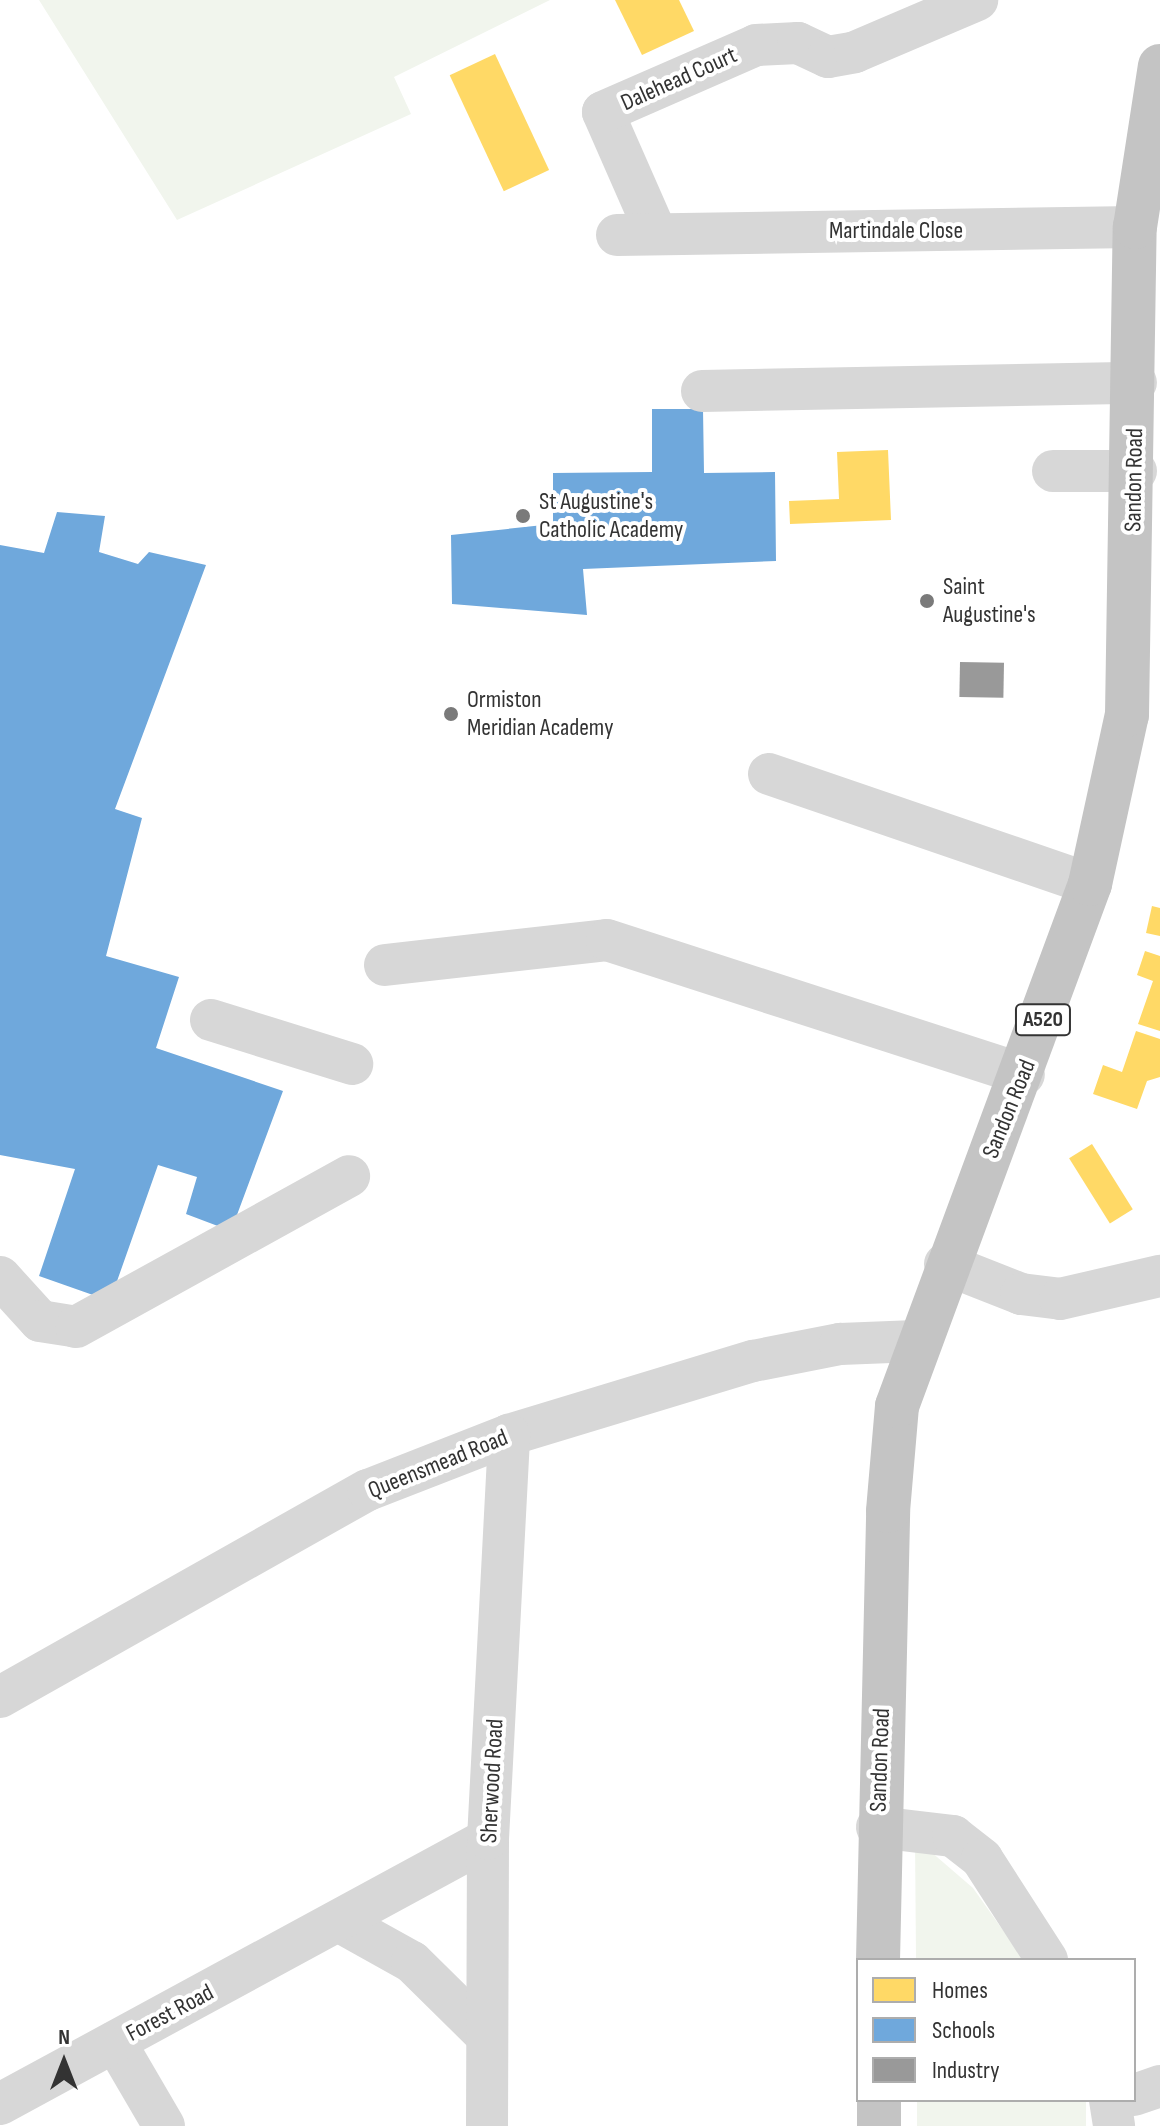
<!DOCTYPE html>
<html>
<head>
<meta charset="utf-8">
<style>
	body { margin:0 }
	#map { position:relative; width:1160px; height:2126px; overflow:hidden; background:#fff; font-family:"Sofia Sans Condensed",sans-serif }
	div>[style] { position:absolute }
	.green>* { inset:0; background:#f1f5ed; transform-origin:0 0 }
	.homes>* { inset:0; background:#ffd966; transform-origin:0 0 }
	.schools>* { inset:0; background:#6fa8dc }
	.industry>* { inset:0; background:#999; transform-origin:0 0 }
	.minor>* { height:42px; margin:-21px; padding:0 21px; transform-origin:21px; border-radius:21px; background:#d7d7d7 }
	.highway>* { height:44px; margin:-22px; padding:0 22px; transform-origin:22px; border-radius:22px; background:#c4c4c4 }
	.dots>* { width:22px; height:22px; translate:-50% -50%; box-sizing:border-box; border:4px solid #fff; border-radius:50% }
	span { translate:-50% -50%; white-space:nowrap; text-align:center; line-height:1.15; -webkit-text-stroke:8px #fff; paint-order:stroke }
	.shield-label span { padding:2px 6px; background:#fff; border:2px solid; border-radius:6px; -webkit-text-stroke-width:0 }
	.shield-label { font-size:22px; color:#333; font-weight:700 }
	.street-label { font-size:24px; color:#333 }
	.poi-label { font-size:24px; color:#333 }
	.left { translate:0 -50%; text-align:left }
	.legend { position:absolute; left:856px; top:1958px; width:280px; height:144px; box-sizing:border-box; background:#fff; border:2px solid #adadad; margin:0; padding:10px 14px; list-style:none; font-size:24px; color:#333 }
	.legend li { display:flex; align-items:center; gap:16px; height:40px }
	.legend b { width:40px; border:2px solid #adadad }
	.north { position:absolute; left:24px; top:2022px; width:80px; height:80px; -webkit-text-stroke:6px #fff; paint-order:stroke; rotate:0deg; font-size:22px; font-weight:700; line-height:32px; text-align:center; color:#333 }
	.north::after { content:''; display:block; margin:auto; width:28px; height:36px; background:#333; clip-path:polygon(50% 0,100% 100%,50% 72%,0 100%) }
</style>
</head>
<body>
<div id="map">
	<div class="green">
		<div style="clip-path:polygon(39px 0,550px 0,394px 77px,411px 114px,177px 220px)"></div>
		<div style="clip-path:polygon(915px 1838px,973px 1888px,1024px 1960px,916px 1960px)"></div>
		<div style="left:917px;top:2100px;width:169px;height:26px"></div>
	</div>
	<div class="homes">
		<div style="clip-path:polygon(615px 0,679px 0,694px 31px,642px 55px)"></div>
		<div style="left:495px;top:54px;width:128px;height:50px;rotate:65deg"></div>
		<div style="clip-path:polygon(888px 450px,891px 520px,790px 524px,789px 501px,839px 499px,837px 452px)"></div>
		<div style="clip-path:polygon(1152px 906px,1160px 908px,1160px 936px,1146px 933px)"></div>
		<div style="clip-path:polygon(1145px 951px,1160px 956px,1160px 1031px,1138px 1024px,1153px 981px,1137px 975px)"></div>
		<div style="clip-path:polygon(1136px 1031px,1160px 1039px,1160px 1077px,1147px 1081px,1137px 1109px,1093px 1094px,1103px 1065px,1122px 1072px)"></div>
		<div style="left:1092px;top:1144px;width:77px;height:27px;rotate:58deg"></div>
	</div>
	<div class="schools">
		<div style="clip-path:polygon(652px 409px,703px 409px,704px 473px,775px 472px,776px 561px,583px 569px,587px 615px,452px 604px,451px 535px,553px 524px,553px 473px,652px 472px)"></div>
		<div style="clip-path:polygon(57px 512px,105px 516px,99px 552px,138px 564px,149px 552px,206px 565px,115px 809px,142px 818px,106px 956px,179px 977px,156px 1048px,283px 1091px,231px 1231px,186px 1214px,197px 1177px,158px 1165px,110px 1301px,39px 1276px,75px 1169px,0 1155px,0 545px,44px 553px)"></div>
	</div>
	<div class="industry">
		<div style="left:960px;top:662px;width:44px;height:35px;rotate:1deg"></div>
	</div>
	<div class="minor">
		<div style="left:656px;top:233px;width:132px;rotate:-113.7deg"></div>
		<div style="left:603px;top:112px;width:167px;rotate:-23.6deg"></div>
		<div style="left:756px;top:45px;width:42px;rotate:-2.7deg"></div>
		<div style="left:798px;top:43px;width:33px;rotate:25deg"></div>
		<div style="left:828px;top:57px;width:27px;rotate:-10deg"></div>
		<div style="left:855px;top:52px;width:133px;rotate:-23.1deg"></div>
		<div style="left:617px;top:235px;width:518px;rotate:-0.88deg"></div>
		<div style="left:702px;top:391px;width:434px;rotate:-1.1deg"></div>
		<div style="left:1053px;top:471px;width:83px"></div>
		<div style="left:769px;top:774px;width:339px;rotate:18.9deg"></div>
		<div style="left:385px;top:965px;width:223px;rotate:-6.4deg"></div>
		<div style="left:607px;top:940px;width:438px;rotate:17.9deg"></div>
		<div style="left:211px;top:1020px;width:148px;rotate:17.3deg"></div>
		<div style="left:945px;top:1264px;width:82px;rotate:21.5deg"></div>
		<div style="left:1021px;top:1294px;width:39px;rotate:7deg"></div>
		<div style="left:1060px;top:1299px;width:103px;rotate:-13deg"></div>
		<div style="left:0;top:1277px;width:59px;rotate:47.7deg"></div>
		<div style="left:40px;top:1321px;width:36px;rotate:9deg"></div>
		<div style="left:76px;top:1327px;width:312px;rotate:-28.9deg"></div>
		<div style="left:0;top:1697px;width:422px;rotate:-29.4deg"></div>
		<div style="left:368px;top:1490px;width:151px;rotate:-21.3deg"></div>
		<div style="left:509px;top:1435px;width:255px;rotate:-16.9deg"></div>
		<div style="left:753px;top:1361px;width:89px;rotate:-11.1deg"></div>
		<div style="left:840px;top:1344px;width:76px;rotate:-2.3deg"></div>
		<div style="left:877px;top:1827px;width:77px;rotate:6.8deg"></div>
		<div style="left:953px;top:1836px;width:37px;rotate:38deg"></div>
		<div style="left:982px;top:1859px;width:120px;rotate:57.2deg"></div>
		<div style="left:340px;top:1922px;width:82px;rotate:29.1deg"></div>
		<div style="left:412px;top:1962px;width:105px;rotate:44.6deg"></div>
		<div style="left:115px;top:2042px;width:97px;rotate:59.7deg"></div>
		<div style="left:1134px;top:2095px;width:28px;rotate:-19deg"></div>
		<div style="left:1110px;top:2100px;width:26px;rotate:81deg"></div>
		<div style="left:0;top:2104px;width:555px;rotate:-28.5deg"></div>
		<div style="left:487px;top:2126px;width:287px;rotate:-89.8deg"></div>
		<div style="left:488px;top:1839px;width:405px;rotate:-87deg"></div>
	</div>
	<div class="highway">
		<div style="left:878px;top:1960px;width:449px;rotate:-88.7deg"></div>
		<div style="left:888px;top:1511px;width:105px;rotate:-85.1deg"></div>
		<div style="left:897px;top:1406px;width:557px;rotate:-69.71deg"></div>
		<div style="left:1090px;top:884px;width:173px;rotate:-77.7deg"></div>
		<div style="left:1127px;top:715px;width:488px;rotate:-89.1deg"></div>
		<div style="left:1135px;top:227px;width:163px;rotate:-81.2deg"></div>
		<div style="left:879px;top:2100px;width:26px;rotate:90deg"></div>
	</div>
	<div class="dots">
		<div style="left:523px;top:516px;background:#7a7a7a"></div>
		<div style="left:927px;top:601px;background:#7a7a7a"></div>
		<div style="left:451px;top:714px;background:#7a7a7a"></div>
	</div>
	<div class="shield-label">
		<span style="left:1043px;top:1020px">A520</span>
	</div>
	<div class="street-label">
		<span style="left:679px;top:79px;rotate:-24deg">Dalehead Court</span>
		<span style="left:896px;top:231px">Martindale Close</span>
		<span style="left:1134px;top:480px;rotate:-89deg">Sandon Road</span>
		<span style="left:1009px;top:1109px;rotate:-68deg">Sandon Road</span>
		<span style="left:438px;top:1464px;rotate:-22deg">Queensmead Road</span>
		<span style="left:880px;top:1760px;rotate:-88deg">Sandon Road</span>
		<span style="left:492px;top:1781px;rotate:-87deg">Sherwood Road</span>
		<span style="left:170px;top:2013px;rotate:-28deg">Forest Road</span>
	</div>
	<div class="poi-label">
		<span class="left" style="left:539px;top:516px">St Augustine's<br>Catholic Academy</span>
		<span class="left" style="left:943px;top:601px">Saint<br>Augustine's</span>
		<span class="left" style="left:467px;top:714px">Ormiston<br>Meridian Academy</span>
	</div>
	<ul class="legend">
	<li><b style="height:22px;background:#ffd966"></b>Homes</li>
	<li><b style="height:22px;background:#6fa8dc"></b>Schools</li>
	<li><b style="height:22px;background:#999"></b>Industry</li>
	</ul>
	<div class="north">N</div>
</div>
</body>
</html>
